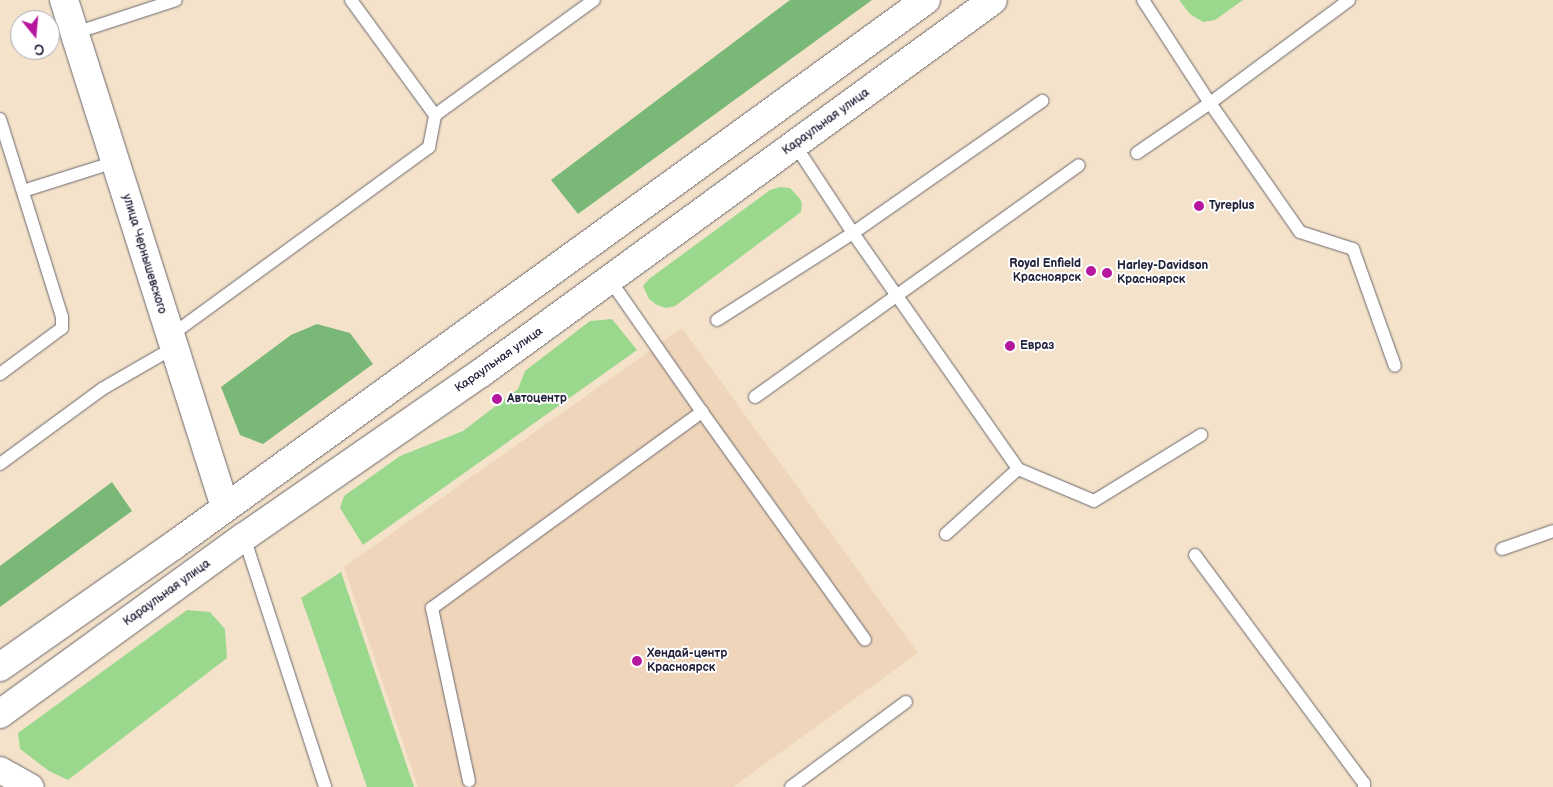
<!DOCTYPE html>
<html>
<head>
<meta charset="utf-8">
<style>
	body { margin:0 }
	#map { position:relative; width:1553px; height:787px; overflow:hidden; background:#f4e3ca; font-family:"Balsamiq Sans",sans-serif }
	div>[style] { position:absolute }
	.built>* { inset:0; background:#efd6bb }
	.green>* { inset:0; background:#99d88d }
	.forest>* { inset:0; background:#7ab878 }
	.roads { filter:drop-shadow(0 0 1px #6c666d) drop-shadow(0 0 1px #6c666d) }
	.lane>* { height:12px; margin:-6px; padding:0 6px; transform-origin:6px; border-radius:6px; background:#fff }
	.street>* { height:26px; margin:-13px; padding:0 13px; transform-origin:13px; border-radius:13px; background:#fff }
	.secondary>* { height:28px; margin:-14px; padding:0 14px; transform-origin:14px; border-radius:14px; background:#fff }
	.primary>* { height:28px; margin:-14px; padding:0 14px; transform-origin:14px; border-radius:14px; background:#fff }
	.dots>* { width:14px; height:14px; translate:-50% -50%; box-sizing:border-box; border:2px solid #fff; border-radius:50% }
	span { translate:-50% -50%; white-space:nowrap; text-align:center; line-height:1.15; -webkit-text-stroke:4px #fff; paint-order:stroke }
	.street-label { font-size:12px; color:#22223b }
	.poi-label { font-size:12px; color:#22223b; font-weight:700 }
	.left { translate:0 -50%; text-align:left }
	.right { translate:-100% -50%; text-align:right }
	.north { position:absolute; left:10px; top:10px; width:50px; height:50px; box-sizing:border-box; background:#fff; border:1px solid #a7a7b1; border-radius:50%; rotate:163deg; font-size:14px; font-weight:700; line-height:20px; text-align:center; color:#22223b }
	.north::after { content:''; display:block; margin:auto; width:18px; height:22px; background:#b5179e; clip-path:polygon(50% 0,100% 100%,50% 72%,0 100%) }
</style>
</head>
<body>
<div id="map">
	<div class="built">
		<div style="clip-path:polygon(682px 328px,918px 653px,733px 787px,418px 787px,344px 567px)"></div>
	</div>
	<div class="green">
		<div style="clip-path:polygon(1179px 0,1243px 0,1215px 20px,1203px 22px,1190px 14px)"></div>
		<div style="clip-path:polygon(780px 187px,790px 188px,800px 199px,802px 203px,801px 212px,675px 306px,666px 308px,657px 305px,649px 299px,643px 286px,649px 279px,770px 190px)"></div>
		<div style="clip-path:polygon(612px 319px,637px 350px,363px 545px,340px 508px,344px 496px,400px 456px,463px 431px,518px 389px,525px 371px,590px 321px)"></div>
		<div style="clip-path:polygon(341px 572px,414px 787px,367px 787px,309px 620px,301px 598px)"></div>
		<div style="clip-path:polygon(187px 610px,210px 612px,225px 629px,227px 658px,68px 780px,49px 771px,20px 749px,18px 733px)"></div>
	</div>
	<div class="forest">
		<div style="clip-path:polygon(790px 0,872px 0,578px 214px,551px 180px)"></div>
		<div style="clip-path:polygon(317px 324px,350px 333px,373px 364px,263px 444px,240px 435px,221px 387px,291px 335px)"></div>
		<div style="clip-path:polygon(112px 482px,132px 511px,0 607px,0 566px)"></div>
	</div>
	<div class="roads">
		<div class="lane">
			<div style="left:351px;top:0;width:142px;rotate:53.9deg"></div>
			<div style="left:1143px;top:0;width:123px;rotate:57deg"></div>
			<div style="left:1210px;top:103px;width:157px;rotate:55.1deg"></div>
			<div style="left:1300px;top:232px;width:56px;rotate:17.8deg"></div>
			<div style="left:1353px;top:249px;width:124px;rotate:70.3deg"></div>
			<div style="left:75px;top:33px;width:106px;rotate:-18.1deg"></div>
			<div style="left:0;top:119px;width:207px;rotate:72.6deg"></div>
			<div style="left:62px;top:317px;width:11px;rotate:90deg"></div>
			<div style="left:62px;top:328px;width:77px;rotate:143.4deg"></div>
			<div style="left:795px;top:145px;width:105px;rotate:56.6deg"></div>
			<div style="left:853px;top:233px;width:288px;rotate:55deg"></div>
			<div style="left:1018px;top:469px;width:82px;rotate:22.8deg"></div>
			<div style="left:1094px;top:501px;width:126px;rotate:-31.7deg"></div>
			<div style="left:1137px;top:153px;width:88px;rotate:-34.4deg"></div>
			<div style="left:1210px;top:103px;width:173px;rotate:-36.5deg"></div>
			<div style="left:23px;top:191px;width:96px;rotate:-17.5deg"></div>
			<div style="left:717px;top:320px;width:161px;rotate:-32.6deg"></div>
			<div style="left:853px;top:233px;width:231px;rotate:-34.9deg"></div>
			<div style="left:170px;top:336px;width:321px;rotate:-36.1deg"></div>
			<div style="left:429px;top:147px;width:33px;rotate:-79deg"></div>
			<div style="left:435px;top:115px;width:196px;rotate:-35.9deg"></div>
			<div style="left:755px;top:397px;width:398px;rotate:-35.6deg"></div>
			<div style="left:702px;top:412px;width:280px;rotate:54.4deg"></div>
			<div style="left:0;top:464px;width:127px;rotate:-36.3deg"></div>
			<div style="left:102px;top:389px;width:82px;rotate:-30deg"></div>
			<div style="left:946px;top:534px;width:97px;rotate:-42.1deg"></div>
			<div style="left:244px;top:537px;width:263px;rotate:72deg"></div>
			<div style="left:1502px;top:549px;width:54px;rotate:-19.4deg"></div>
			<div style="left:1195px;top:555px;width:284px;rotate:53.5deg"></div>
			<div style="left:1364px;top:783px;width:4px;rotate:90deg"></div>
			<div style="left:469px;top:781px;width:177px;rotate:-102.1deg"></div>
			<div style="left:432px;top:608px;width:334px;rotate:-36deg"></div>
			<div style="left:702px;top:412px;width:161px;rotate:-124.9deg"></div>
			<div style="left:791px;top:787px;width:143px;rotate:-36.5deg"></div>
		</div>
		<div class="street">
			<div style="left:0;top:770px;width:35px;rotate:29deg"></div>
		</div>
		<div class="secondary">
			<div style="left:64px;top:0;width:532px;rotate:72.38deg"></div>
		</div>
		<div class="primary">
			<div style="left:0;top:667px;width:211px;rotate:-35deg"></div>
			<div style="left:173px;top:546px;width:930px;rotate:-35.95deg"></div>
			<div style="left:0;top:714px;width:301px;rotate:-36deg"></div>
			<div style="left:244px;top:537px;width:288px;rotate:-34.7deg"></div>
			<div style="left:481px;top:373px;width:633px;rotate:-36.07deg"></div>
		</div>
	</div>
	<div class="dots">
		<div style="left:1199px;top:206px;background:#b5179e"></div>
		<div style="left:1091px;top:271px;background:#b5179e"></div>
		<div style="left:1107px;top:273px;background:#b5179e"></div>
		<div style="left:1010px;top:346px;background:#b5179e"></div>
		<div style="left:497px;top:399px;background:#b5179e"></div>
		<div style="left:637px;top:661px;background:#b5179e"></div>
	</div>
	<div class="street-label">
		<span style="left:826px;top:122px;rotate:-36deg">Караульная улица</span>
		<span style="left:144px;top:254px;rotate:73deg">улица Чернышевского</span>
		<span style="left:499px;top:360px;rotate:-35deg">Караульная улица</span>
		<span style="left:167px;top:593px;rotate:-36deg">Караульная улица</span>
	</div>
	<div class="poi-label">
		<span class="left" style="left:1209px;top:206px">Tyreplus</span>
		<span class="right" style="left:1081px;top:271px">Royal Enfield<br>Красноярск</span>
		<span class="left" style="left:1117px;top:273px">Harley-Davidson<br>Красноярск</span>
		<span class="left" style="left:1020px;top:346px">Евраз</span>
		<span class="left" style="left:507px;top:399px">Автоцентр</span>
		<span class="left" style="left:647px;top:661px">Хендай-центр<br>Красноярск</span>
	</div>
	<div class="north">С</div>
</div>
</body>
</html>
